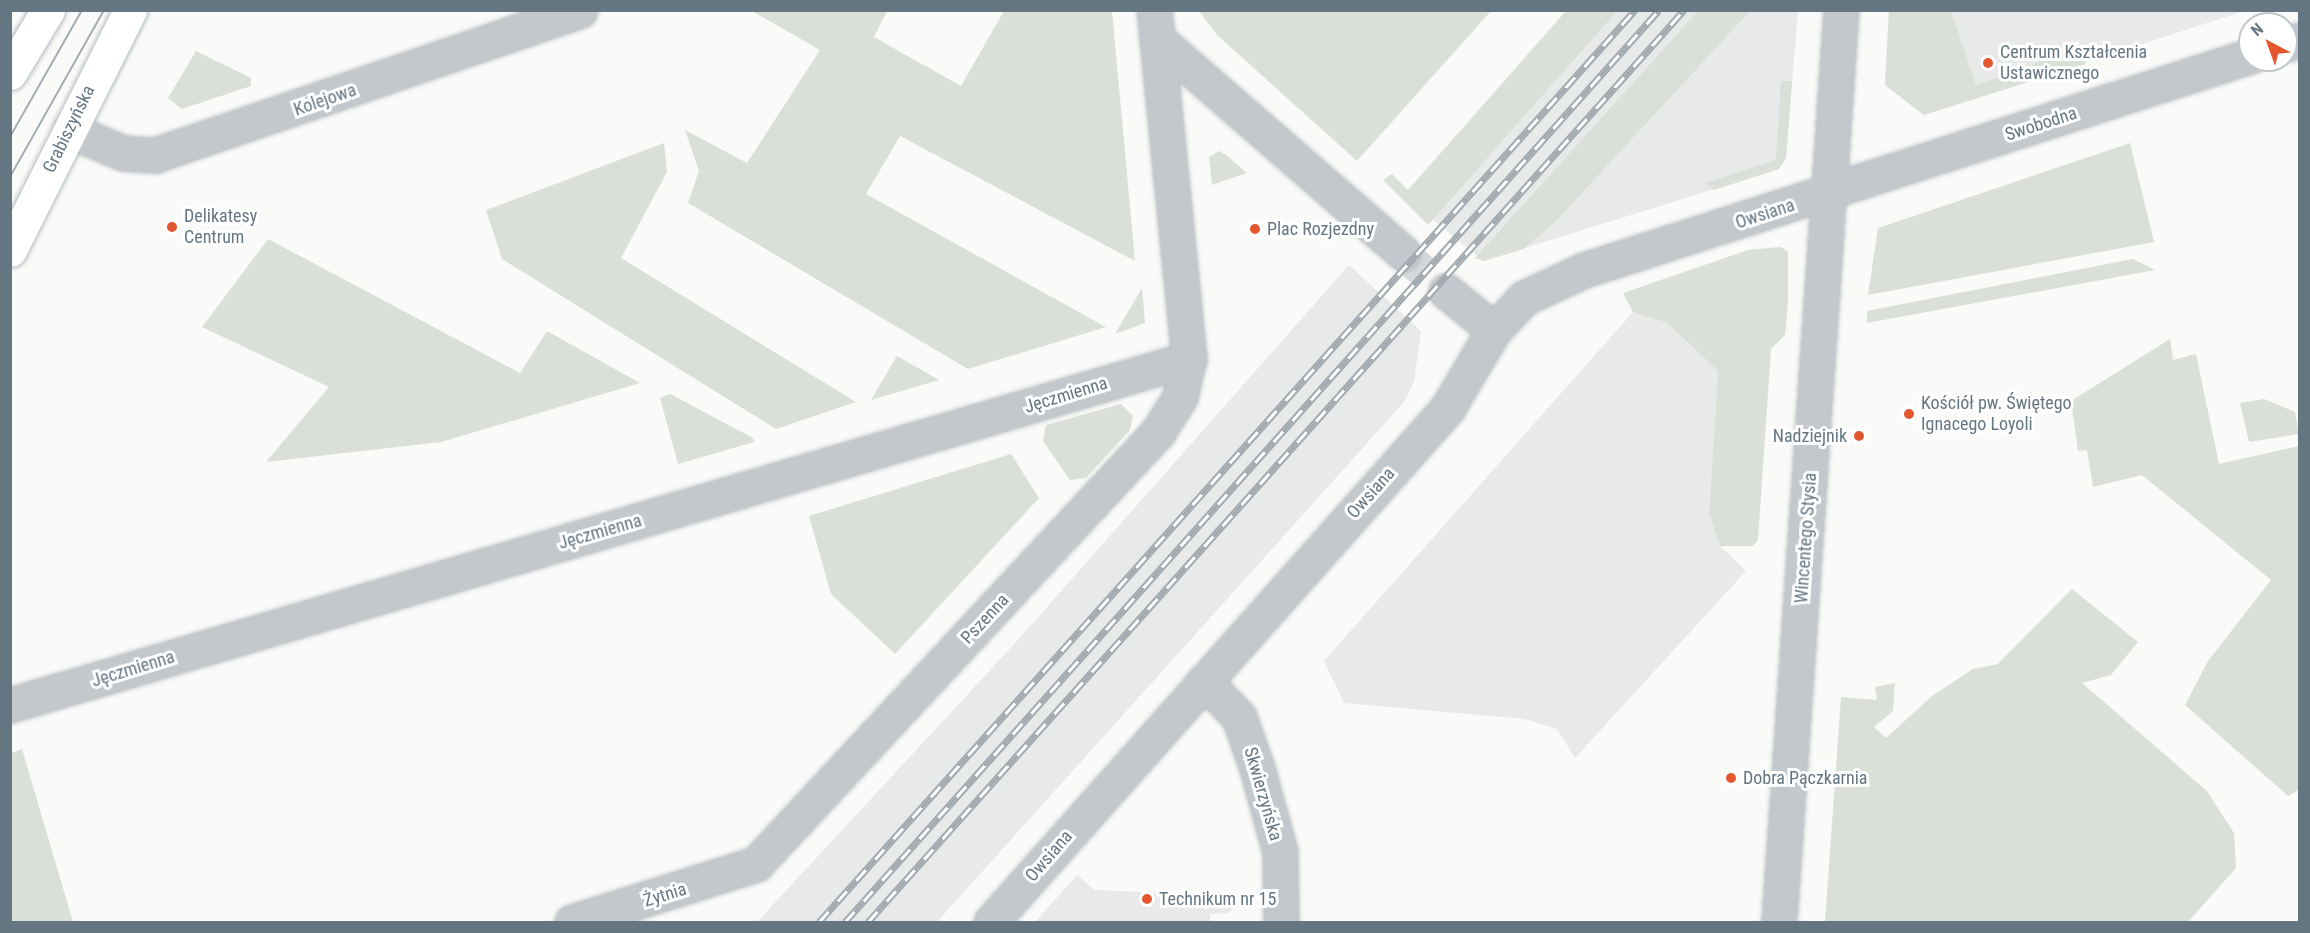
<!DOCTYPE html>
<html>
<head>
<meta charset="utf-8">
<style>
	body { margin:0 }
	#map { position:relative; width:2310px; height:933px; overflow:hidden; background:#fafaf8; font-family:"Roboto Condensed",sans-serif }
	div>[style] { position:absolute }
	.built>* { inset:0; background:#e8e9e9 }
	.green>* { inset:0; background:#dadfd7 }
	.minor-tunnel>* { height:33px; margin-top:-16.5px; transform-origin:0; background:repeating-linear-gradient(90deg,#d5d9db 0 33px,transparent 0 49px) }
	.roads { filter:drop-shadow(0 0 2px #b3babf) drop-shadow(0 0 2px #b3babf) }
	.minor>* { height:33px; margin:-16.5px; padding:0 16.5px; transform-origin:16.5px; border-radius:16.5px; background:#c3c8cc }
	.secondary>* { height:33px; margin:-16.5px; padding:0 16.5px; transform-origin:16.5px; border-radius:16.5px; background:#fff }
	.tram>* { height:1.5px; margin:-0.75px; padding:0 0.75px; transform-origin:0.75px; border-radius:0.75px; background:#a2aab0 }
	.rail>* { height:7px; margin-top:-3.5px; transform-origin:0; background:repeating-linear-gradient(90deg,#fff 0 14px,#a2aab0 0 28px); box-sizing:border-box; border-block:2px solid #a2aab0 }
	.dots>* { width:16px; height:16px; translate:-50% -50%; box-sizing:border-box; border:3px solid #fff; border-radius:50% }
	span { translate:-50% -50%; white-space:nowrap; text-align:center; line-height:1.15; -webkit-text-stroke:6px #fff; paint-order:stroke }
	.poi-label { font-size:18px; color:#657683 }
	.left { translate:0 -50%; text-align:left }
	.right { translate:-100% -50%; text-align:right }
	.street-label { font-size:18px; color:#657683 }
	.frame { position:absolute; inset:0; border:12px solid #657683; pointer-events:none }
	.north { position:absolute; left:2238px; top:12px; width:60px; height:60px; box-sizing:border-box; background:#fff; border:2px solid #c1c8cd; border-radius:50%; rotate:319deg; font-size:16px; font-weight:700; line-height:24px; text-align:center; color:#657683 }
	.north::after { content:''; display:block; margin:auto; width:21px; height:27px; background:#e4572e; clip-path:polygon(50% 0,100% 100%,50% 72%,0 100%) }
</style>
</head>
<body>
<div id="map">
	<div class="built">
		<div style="clip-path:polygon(1570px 11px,1798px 11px,1786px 158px,1779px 169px,1483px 261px,1433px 220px)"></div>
		<div style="clip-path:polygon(1889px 11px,2244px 11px,1924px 115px,1885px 85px)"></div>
		<div style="clip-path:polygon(1349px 265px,1421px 331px,1414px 382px,1404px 402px,937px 922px,757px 922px,1017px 641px)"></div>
		<div style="clip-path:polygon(1633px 312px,1667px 323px,1718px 371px,1709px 513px,1720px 546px,1746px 571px,1575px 758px,1557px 729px,1525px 719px,1344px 703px,1324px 661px)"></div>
		<div style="clip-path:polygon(1077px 875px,1095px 890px,1238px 896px,1237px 903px,1229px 913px,1210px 914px,1210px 922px,1035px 922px)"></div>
	</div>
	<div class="green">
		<div style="clip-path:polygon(1699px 10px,1750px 11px,1556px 221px,1524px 249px,1483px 261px,1475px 258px)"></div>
		<div style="clip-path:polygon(752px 11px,887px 11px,874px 37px,961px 86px,1004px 11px,1112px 11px,1135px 261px,900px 136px,866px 194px,1106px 327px,968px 369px,688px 203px,699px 171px,685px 130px,747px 163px,820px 50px)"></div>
		<div style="clip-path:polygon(1199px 11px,1199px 10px,1491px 11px,1357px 161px,1217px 35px)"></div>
		<div style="clip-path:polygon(1566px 11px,1617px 11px,1428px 225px,1383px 180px,1392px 174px,1408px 190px)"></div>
		<div style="clip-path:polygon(1889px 11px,1951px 11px,1976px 85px,2078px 48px,2086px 64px,1924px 115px,1885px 85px)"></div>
		<div style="clip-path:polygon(196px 51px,251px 78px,251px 86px,182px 109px,168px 98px)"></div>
		<div style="clip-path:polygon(1781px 81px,1792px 81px,1786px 158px,1779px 169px,1714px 190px,1705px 183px,1776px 160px)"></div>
		<div style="clip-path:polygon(664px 143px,667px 172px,621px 258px,856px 402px,776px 429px,502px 259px,486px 210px)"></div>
		<div style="clip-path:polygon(2130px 143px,2154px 242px,1868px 295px,1878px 228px)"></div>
		<div style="clip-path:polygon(1219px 151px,1225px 154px,1247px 173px,1212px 185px,1209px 157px)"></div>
		<div style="clip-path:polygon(268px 239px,520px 373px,547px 331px,640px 383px,441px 442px,266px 462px,329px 387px,202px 327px)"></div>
		<div style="clip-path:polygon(1781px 247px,1788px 252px,1788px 302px,1785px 335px,1771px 349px,1758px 540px,1753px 546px,1720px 546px,1709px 513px,1718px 371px,1667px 323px,1633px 312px,1623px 293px,1748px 250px)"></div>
		<div style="clip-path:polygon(2133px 259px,2155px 270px,1867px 323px,1867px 311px)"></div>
		<div style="clip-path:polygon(1142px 288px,1145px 323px,1115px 334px)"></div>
		<div style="clip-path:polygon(2170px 339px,2173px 360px,2196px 354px,2219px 464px,2299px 446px,2300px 789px,2288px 796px,2185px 705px,2208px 661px,2271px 580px,2142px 475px,2093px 487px,2087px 450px,2078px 451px,2071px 401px)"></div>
		<div style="clip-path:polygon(897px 356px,939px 380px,871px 400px)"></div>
		<div style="clip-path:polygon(670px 394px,753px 438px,754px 442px,678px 464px,660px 398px)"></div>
		<div style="clip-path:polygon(2264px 399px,2295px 412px,2299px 434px,2249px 442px,2240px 403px)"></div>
		<div style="clip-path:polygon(1121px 404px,1133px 416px,1130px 430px,1086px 478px,1070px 480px,1043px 441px,1046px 425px)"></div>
		<div style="clip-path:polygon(1011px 454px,1039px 498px,895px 654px,831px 594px,809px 516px)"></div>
		<div style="clip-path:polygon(2072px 589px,2138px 642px,2111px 675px,2082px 683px,2207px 791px,2234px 833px,2236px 868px,2188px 922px,1825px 922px,1841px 697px,1877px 700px,1875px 687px,1895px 683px,1893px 711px,1874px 727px,1886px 738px,1932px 696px,1973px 669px,1998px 664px)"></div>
		<div style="clip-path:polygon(22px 749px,73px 922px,11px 922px,11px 753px)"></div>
	</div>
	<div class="minor-tunnel">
		<div style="left:1403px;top:253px;width:57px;rotate:41.5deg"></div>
	</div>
	<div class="roads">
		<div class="minor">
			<div style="left:1157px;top:39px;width:326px;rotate:41deg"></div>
			<div style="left:2286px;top:44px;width:15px;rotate:-16deg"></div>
			<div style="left:69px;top:130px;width:59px;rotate:23.1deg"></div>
			<div style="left:123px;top:153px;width:32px;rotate:4deg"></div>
			<div style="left:155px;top:155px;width:449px;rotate:-18.8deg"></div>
			<div style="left:1446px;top:291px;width:62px;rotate:39.1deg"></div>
			<div style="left:1204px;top:681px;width:50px;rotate:45.8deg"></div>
			<div style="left:1239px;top:717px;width:54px;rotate:70.6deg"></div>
			<div style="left:1257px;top:768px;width:87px;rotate:74.7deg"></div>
			<div style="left:1280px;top:852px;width:70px;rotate:89.2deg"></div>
			<div style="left:10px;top:705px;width:1229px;rotate:-16.36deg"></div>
			<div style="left:572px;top:922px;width:193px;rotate:-17.5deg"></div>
			<div style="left:756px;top:864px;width:590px;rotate:-47.06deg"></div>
			<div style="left:1158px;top:432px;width:41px;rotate:-57.8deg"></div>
			<div style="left:1180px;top:397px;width:39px;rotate:-77deg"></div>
			<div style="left:1189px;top:359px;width:351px;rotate:-95.7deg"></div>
			<div style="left:991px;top:922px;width:686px;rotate:-48.37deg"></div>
			<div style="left:1447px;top:409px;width:92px;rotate:-59.3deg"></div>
			<div style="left:1494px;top:330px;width:44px;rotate:-46.8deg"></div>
			<div style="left:1524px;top:298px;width:66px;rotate:-25deg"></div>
			<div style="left:1584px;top:270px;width:700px;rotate:-17.81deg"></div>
			<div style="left:1779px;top:922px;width:914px;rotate:-86.11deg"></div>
		</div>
		<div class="secondary">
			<div style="left:10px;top:73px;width:74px;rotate:-58.9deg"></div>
			<div style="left:10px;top:250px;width:268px;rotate:-63.4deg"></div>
		</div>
	</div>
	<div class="tram">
		<div style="left:10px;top:137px;width:146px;rotate:-60.4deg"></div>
		<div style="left:10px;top:177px;width:192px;rotate:-60.6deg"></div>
	</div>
	<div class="rail">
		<div style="left:819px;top:922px;width:1224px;rotate:-48.18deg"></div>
		<div style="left:845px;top:922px;width:1222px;rotate:-48.25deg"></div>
		<div style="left:868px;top:922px;width:1224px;rotate:-48.18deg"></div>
	</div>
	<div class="dots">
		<div style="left:1988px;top:63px;background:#e4572e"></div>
		<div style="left:172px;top:227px;background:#e4572e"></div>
		<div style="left:1255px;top:229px;background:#e4572e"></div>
		<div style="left:1909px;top:414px;background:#e4572e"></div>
		<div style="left:1859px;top:436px;background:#e4572e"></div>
		<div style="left:1731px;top:778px;background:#e4572e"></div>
		<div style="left:1147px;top:899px;background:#e4572e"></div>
	</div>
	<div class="poi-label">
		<span class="left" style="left:2000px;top:63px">Centrum Kształcenia<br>Ustawicznego</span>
		<span class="left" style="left:184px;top:227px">Delikatesy<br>Centrum</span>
		<span class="left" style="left:1267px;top:229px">Plac Rozjezdny</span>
		<span class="left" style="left:1921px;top:414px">Kościół pw. Świętego<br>Ignacego Loyoli</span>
		<span class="right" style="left:1847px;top:436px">Nadziejnik</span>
		<span class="left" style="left:1743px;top:778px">Dobra Pączkarnia</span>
		<span class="left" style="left:1159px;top:899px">Technikum nr 15</span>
	</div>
	<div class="street-label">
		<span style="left:325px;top:100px;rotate:-19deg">Kolejowa</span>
		<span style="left:2041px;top:124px;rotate:-18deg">Swobodna</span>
		<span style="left:69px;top:129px;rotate:-64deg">Grabiszyńska</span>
		<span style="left:1765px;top:214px;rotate:-18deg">Owsiana</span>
		<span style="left:1066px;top:395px;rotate:-17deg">Jęczmienna</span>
		<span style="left:1371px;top:493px;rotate:-48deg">Owsiana</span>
		<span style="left:600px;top:532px;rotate:-16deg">Jęczmienna</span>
		<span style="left:1806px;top:538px;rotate:-86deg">Wincentego Stysia</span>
		<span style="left:985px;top:619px;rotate:-47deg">Pszenna</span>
		<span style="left:133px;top:669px;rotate:-17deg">Jęczmienna</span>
		<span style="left:1263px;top:794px;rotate:74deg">Skwierzyńska</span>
		<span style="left:1049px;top:856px;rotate:-49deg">Owsiana</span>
		<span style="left:665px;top:895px;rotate:-17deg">Żytnia</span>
	</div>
	<div class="frame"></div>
	<div class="north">N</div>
</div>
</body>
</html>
